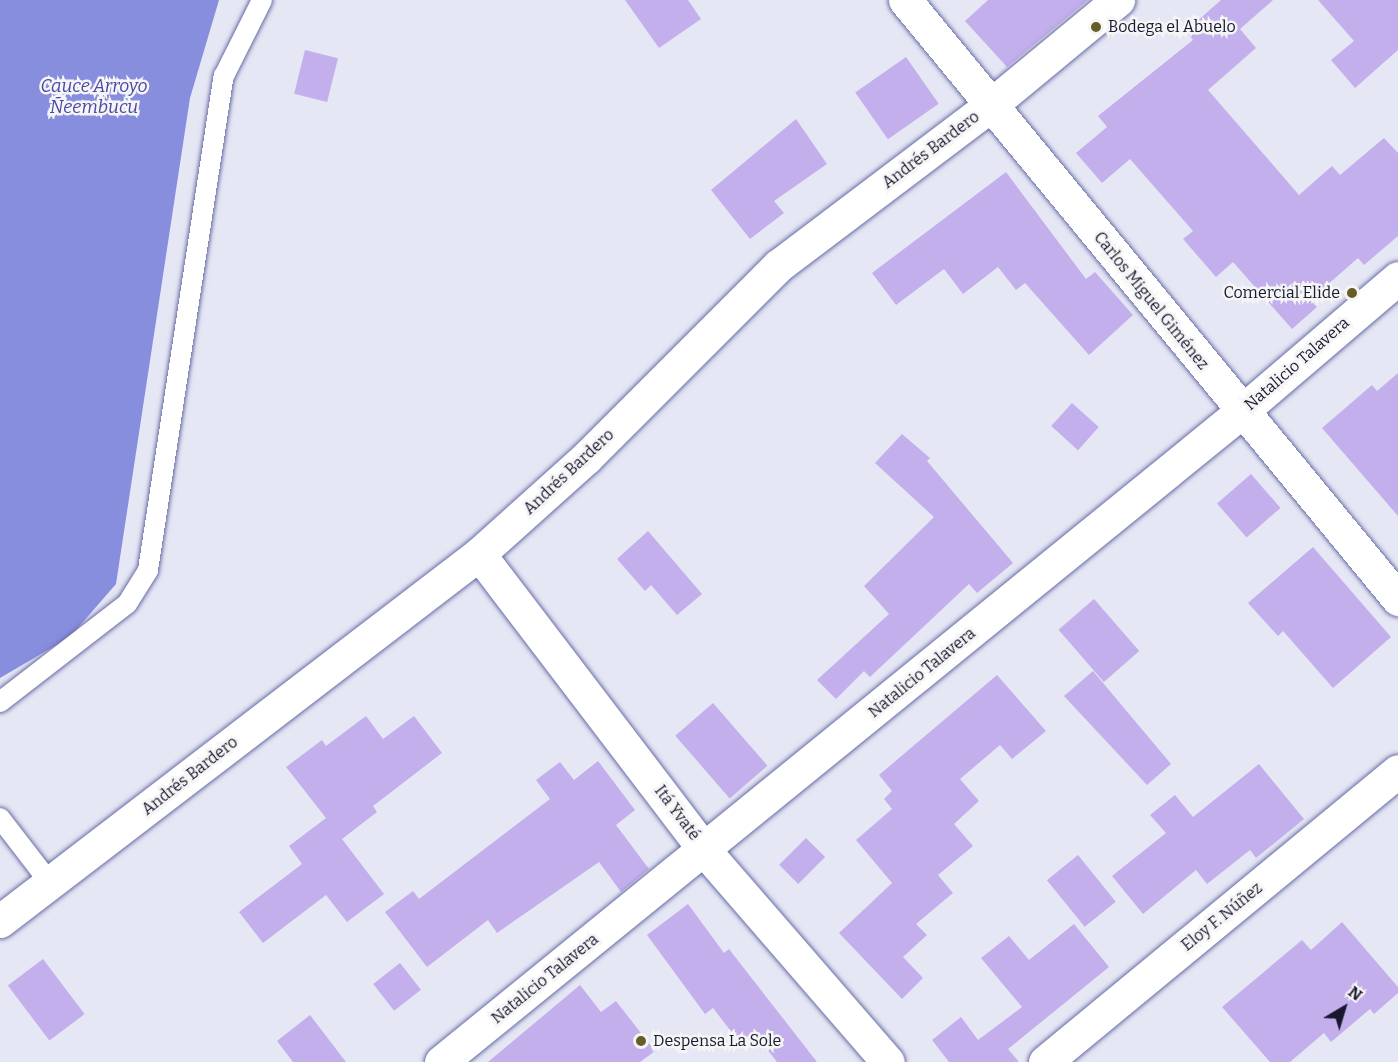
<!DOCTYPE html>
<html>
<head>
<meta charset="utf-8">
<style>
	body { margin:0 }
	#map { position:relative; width:1398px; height:1062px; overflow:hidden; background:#e5e7f4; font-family:Bitter,serif }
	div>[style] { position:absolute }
	.water>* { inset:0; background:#888ede }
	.building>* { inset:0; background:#c4afed; transform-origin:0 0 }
	.roads { filter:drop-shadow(0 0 2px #696da6) drop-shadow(0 0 2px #696da6) }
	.lane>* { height:20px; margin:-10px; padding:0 10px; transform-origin:10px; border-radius:10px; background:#fff }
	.street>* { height:33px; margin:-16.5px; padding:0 16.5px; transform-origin:16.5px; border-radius:16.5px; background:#fff }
	.dots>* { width:16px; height:16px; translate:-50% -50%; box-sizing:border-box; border:3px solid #f5f5f5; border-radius:50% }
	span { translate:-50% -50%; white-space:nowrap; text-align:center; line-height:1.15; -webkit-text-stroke:5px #f5f5f5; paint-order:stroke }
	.poi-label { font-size:16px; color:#181930 }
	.left { translate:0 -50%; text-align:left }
	.right { translate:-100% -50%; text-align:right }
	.street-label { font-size:16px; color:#181930 }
	.water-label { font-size:18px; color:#4a47a6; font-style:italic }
	.north { position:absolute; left:1314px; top:978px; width:60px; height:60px; -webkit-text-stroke:4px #f5f5f5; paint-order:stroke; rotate:38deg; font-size:16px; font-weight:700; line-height:24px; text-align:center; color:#181930 }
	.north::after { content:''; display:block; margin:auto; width:21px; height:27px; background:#181930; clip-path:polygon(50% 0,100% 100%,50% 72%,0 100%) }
</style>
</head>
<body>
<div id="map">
	<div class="water">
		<div style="clip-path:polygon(0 0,219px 0,190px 98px,116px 584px,70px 637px,0 678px)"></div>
	</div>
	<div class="building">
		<div style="clip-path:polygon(625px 0,688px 0,701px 19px,659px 48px)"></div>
		<div style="clip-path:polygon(988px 0,1088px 0,1007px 67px,965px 21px)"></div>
		<div style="clip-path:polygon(1221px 0,1273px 0,1240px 29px,1256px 48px,1208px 90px,1299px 195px,1332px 166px,1340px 175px,1384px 138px,1398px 153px,1398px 236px,1364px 265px,1358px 258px,1310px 300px,1317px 307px,1292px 329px,1233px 262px,1216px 277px,1183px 239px,1193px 231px,1130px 159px,1102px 183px,1076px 153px,1107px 127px,1098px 116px,1193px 40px,1186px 31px)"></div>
		<div style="clip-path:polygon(1318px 0,1398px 0,1398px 50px,1355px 88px,1331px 60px,1354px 41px)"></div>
		<div style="left:305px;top:50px;width:34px;height:45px;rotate:14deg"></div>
		<div style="left:906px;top:57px;width:57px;height:62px;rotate:55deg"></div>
		<div style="clip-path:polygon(796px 119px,827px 164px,774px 201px,784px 213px,750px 239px,711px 190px)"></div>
		<div style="clip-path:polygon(1006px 172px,1086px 279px,1095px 272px,1133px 315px,1089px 355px,1025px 283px,1016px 290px,998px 267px,963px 294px,944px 269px,896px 305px,872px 273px)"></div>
		<div style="clip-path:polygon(1398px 373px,1398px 516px,1322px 428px,1372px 385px,1377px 391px)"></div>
		<div style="left:1072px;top:403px;width:36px;height:31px;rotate:42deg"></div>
		<div style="clip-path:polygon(902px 434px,930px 458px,927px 461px,1013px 563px,977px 593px,969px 584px,870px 677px,864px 671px,836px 699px,817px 680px,889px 614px,864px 586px,934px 517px,875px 463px)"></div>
		<div style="left:1251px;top:474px;width:45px;height:45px;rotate:49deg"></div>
		<div style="clip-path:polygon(648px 531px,702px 594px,677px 615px,651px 585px,645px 591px,617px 559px)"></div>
		<div style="clip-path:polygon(1313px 547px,1391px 637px,1333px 688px,1283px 631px,1278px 636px,1248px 603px)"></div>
		<div style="left:1094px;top:599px;width:69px;height:47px;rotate:49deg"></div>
		<div style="clip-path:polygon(1093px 671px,1171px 764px,1147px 785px,1064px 696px)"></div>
		<div style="clip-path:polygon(997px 675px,1046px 731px,1012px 759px,1000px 745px,960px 779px,979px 801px,954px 824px,973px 846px,938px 875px,953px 893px,916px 924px,927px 935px,903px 957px,923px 978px,902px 999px,839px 933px,892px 883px,856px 840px,892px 809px,884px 799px,892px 791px,879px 775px)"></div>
		<div style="left:713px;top:703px;width:83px;height:50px;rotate:49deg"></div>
		<div style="clip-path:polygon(366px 716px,383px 739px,414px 716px,442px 753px,373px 806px,377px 812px,342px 839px,384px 894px,347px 922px,326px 895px,263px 943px,239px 912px,302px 864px,289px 846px,326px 818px,286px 767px,322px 740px,326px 746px)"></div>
		<div style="clip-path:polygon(598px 761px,635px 810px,616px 825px,649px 869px,621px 892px,599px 862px,497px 933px,488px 920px,427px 967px,385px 912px,413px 891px,419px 899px,550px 799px,536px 780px,560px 762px,574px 780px)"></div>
		<div style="clip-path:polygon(1259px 764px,1304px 819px,1256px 858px,1250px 850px,1207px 884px,1196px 870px,1143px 914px,1112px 876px,1166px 833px,1150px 815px,1175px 795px,1193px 817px)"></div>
		<div style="left:806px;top:838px;width:27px;height:38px;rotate:45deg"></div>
		<div style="left:1078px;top:855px;width:60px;height:40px;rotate:51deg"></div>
		<div style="clip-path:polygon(688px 904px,724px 953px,729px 949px,817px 1062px,777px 1062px,754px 1032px,740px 1043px,713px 1008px,705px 1014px,647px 935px)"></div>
		<div style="clip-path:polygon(1342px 922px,1398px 987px,1398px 993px,1374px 1014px,1370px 1009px,1331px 1042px,1324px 1033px,1290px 1062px,1270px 1062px,1222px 1007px,1302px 940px,1311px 950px)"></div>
		<div style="clip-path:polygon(1074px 924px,1109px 967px,1008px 1049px,1019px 1062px,949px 1062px,932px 1040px,961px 1017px,978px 1040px,1022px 1007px,981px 958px,1009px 936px,1029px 960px)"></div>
		<div style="left:43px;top:959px;width:69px;height:44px;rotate:53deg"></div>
		<div style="left:400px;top:963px;width:34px;height:34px;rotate:52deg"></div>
		<div style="clip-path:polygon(580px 985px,601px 1012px,616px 1001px,655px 1051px,640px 1062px,488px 1062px)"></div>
		<div style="clip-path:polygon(310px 1015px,346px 1062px,293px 1062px,277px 1041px)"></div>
	</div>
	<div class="roads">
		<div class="lane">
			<div style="left:0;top:702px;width:160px;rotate:-37.7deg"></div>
			<div style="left:127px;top:604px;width:40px;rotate:-58deg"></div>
			<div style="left:148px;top:570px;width:500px;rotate:-81.3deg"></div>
			<div style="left:224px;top:76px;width:85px;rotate:-63.4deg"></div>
			<div style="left:0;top:818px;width:82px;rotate:52.4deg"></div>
		</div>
		<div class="street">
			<div style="left:905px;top:0;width:776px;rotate:50.54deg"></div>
			<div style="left:479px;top:554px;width:373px;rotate:52.7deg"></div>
			<div style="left:705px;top:851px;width:279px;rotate:49.1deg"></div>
			<div style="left:0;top:921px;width:603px;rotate:-37.46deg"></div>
			<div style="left:479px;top:554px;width:144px;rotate:-41.9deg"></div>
			<div style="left:586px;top:458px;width:272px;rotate:-45deg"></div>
			<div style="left:778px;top:266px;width:267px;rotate:-37.1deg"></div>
			<div style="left:991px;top:105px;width:165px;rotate:-39.6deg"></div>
			<div style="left:441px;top:1062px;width:1031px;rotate:-39.09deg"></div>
			<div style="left:1241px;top:412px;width:206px;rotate:-40.5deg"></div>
			<div style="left:1045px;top:1062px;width:457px;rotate:-39.5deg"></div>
		</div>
	</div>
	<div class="dots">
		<div style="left:1096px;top:27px;background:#655c28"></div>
		<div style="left:1352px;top:293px;background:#655c28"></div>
		<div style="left:641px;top:1041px;background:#655c28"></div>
	</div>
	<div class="poi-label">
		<span class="left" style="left:1108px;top:27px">Bodega el Abuelo</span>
		<span class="right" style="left:1340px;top:293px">Comercial Elide</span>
		<span class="left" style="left:653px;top:1041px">Despensa La Sole</span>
	</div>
	<div class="street-label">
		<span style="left:931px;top:150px;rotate:-37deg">Andrés Bardero</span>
		<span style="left:1151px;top:301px;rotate:51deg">Carlos Miguel Giménez</span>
		<span style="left:1297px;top:364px;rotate:-41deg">Natalicio Talavera</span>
		<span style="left:569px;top:472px;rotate:-43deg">Andrés Bardero</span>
		<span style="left:922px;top:673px;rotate:-39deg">Natalicio Talavera</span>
		<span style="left:190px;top:776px;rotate:-38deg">Andrés Bardero</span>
		<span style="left:677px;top:813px;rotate:53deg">Itá Yvaté</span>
		<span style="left:1222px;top:917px;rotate:-39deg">Eloy F. Núñez</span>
		<span style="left:545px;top:979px;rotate:-39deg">Natalicio Talavera</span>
	</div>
	<div class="water-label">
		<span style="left:94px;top:97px">Cauce Arroyo<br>Ñeembucu</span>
	</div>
	<div class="north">N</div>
</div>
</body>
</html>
